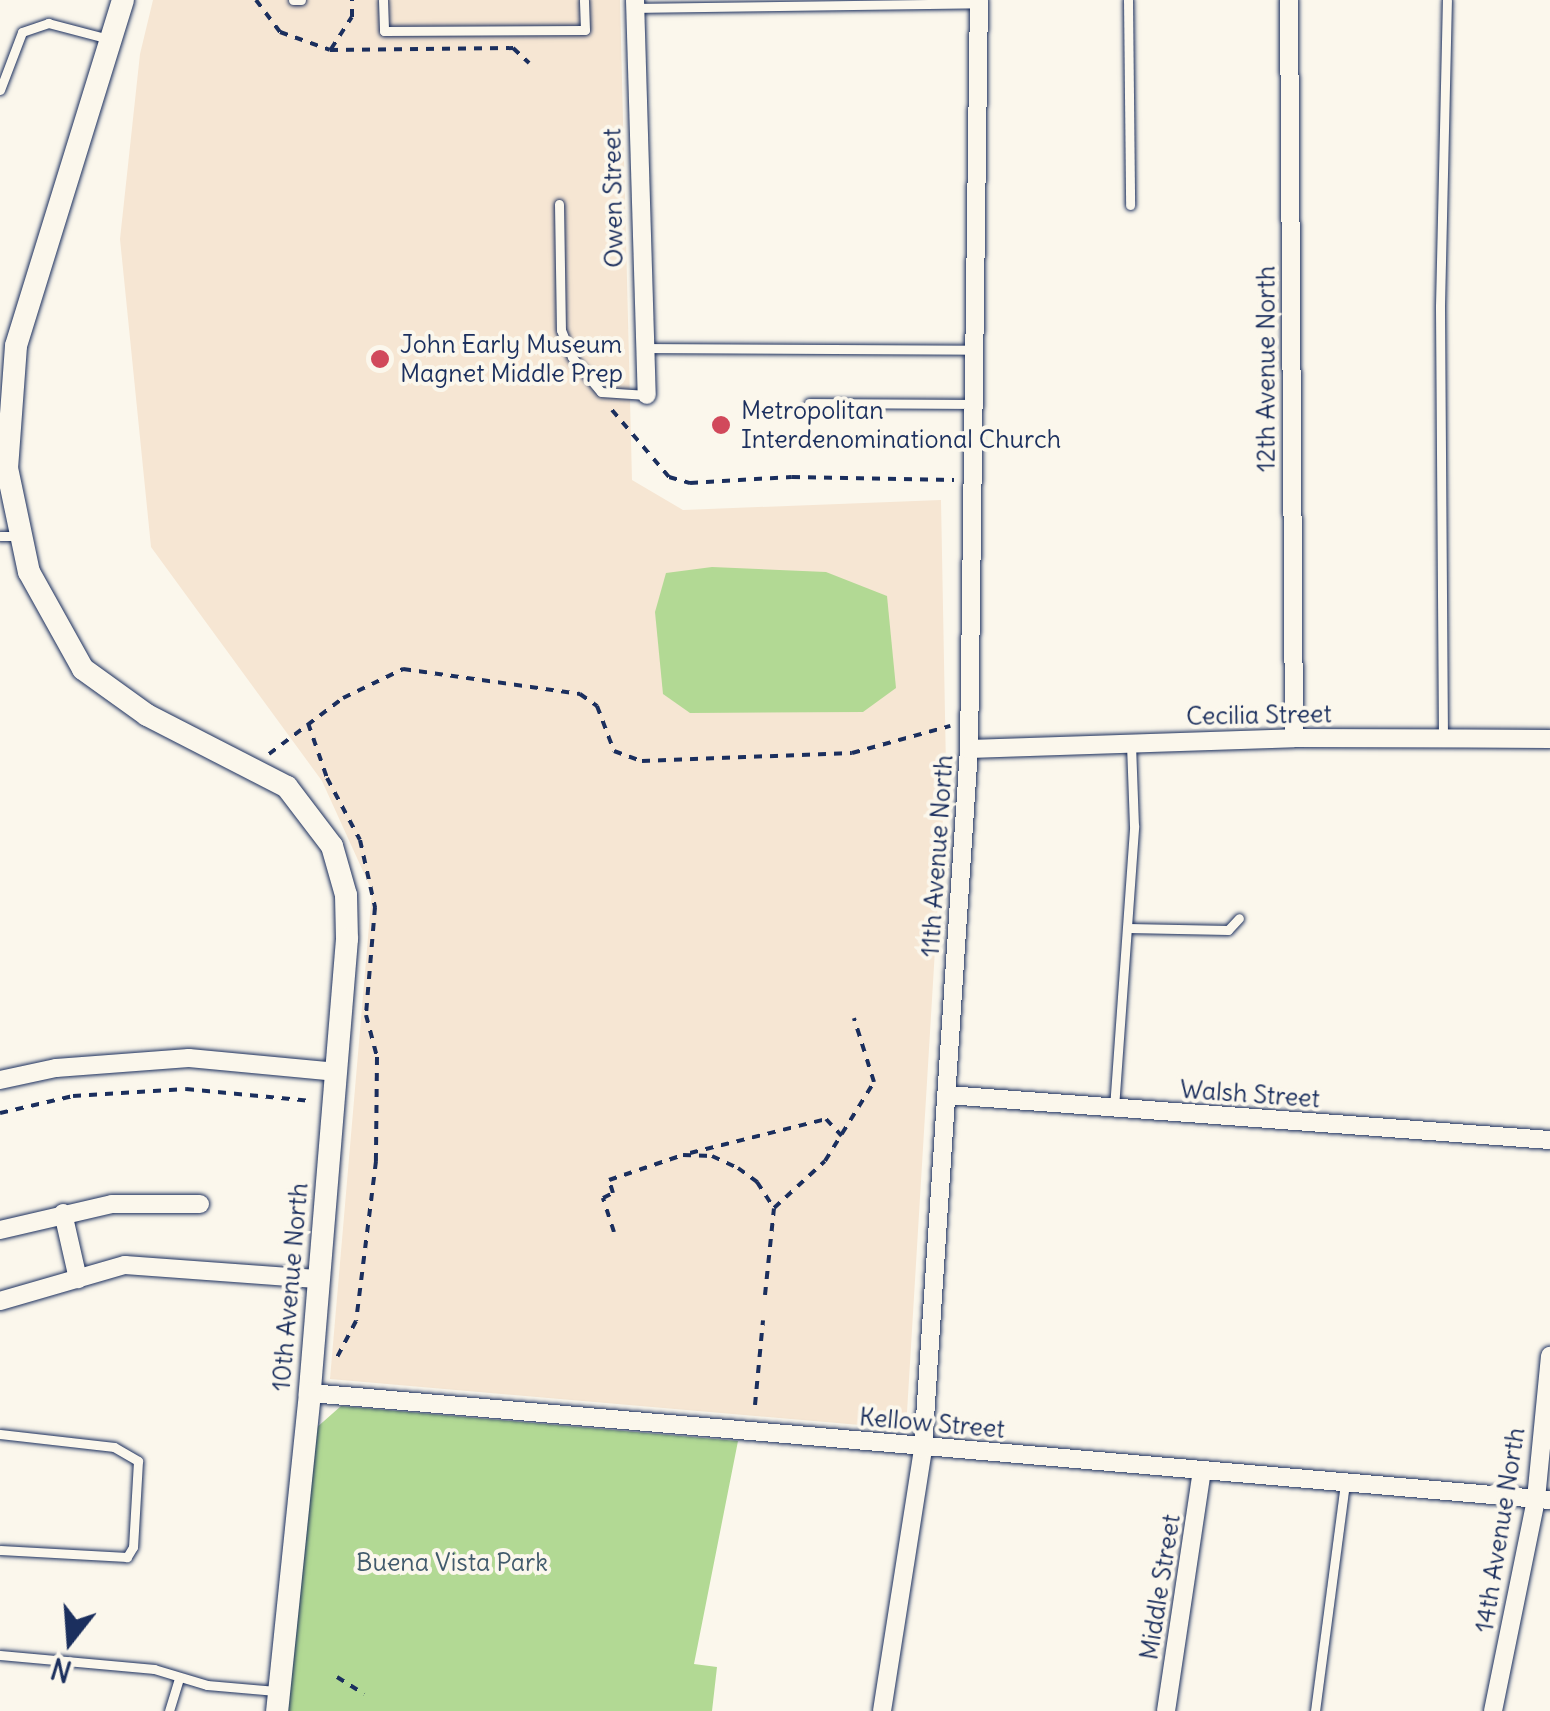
<!DOCTYPE html>
<html>
<head>
<meta charset="utf-8">
<style>
	body { margin:0 }
	#map { position:relative; width:1550px; height:1711px; overflow:hidden; background:#fbf7ec; font-family:Delius,sans-serif }
	div>[style] { position:absolute }
	.built>* { inset:0; background:#f6e6d3 }
	.green>* { inset:0; background:#b2d994 }
	.path>* { height:4px; margin-top:-2px; transform-origin:0; background:repeating-linear-gradient(90deg,#1b2f5e 0 8px,transparent 0 16px) }
	.roads { filter:drop-shadow(0 0 2px #1b2f5e) drop-shadow(0 0 2px #1b2f5e) }
	.service>* { height:9px; margin:-4.5px; padding:0 4.5px; transform-origin:4.5px; border-radius:4.5px; background:#fbf7ec }
	.minor>* { height:18px; margin:-9px; padding:0 9px; transform-origin:9px; border-radius:9px; background:#fbf7ec }
	.tertiary>* { height:22px; margin:-11px; padding:0 11px; transform-origin:11px; border-radius:11px; background:#fbf7ec }
	.dots>* { width:28px; height:28px; translate:-50% -50%; box-sizing:border-box; border:5px solid #fbf7ec; border-radius:50% }
	span { translate:-50% -50%; white-space:nowrap; text-align:center; line-height:1.15; -webkit-text-stroke:8px #fbf7ec; paint-order:stroke }
	.street-label { font-size:25px; color:#1b2f5e }
	.poi-label { font-size:25px; color:#1b2f5e }
	.left { translate:0 -50%; text-align:left }
	.park-label { font-size:25px; color:#415a6c }
	.north { position:absolute; left:20px; top:1591px; width:100px; height:100px; -webkit-text-stroke:8px #fbf7ec; paint-order:stroke; rotate:197deg; font-size:28px; font-weight:700; line-height:40px; text-align:center; color:#1b2f5e }
	.north::after { content:''; display:block; margin:auto; width:35px; height:45px; background:#1b2f5e; clip-path:polygon(50% 0,100% 100%,50% 72%,0 100%) }
</style>
</head>
<body>
<div id="map">
	<div class="built">
		<div style="clip-path:polygon(153px 0,620px 0,632px 480px,683px 510px,941px 500px,946px 768px,906px 1429px,330px 1379px,372px 891px,322px 781px,151px 547px,120px 239px,140px 54px)"></div>
	</div>
	<div class="green">
		<div style="clip-path:polygon(712px 567px,826px 572px,887px 596px,896px 688px,863px 712px,690px 713px,663px 694px,655px 612px,666px 573px)"></div>
		<div style="clip-path:polygon(341px 1406px,738px 1441px,694px 1664px,717px 1667px,712px 1711px,286px 1711px,315px 1429px)"></div>
	</div>
	<div class="path">
		<div style="left:256px;top:0;width:40px;rotate:53deg"></div>
		<div style="left:280px;top:32px;width:53px;rotate:19.8deg"></div>
		<div style="left:330px;top:50px;width:183px;rotate:-0.6deg"></div>
		<div style="left:513px;top:48px;width:22px;rotate:43deg"></div>
		<div style="left:331px;top:49px;width:38px;rotate:-57deg"></div>
		<div style="left:352px;top:17px;width:17px;rotate:-90deg"></div>
		<div style="left:612px;top:410px;width:88px;rotate:49.6deg"></div>
		<div style="left:669px;top:477px;width:22px;rotate:16deg"></div>
		<div style="left:690px;top:483px;width:102px;rotate:-3.4deg"></div>
		<div style="left:792px;top:477px;width:162px;rotate:1.1deg"></div>
		<div style="left:308px;top:723px;width:58px;rotate:70.9deg"></div>
		<div style="left:327px;top:778px;width:70px;rotate:62deg"></div>
		<div style="left:360px;top:840px;width:69px;rotate:77.4deg"></div>
		<div style="left:375px;top:907px;width:108px;rotate:94.8deg"></div>
		<div style="left:366px;top:1015px;width:43px;rotate:75.3deg"></div>
		<div style="left:377px;top:1057px;width:104px;rotate:90.6deg"></div>
		<div style="left:376px;top:1161px;width:161px;rotate:97.1deg"></div>
		<div style="left:356px;top:1321px;width:47px;rotate:117.6deg"></div>
		<div style="left:269px;top:754px;width:93px;rotate:-37.1deg"></div>
		<div style="left:343px;top:698px;width:67px;rotate:-25.8deg"></div>
		<div style="left:403px;top:669px;width:179px;rotate:8deg"></div>
		<div style="left:580px;top:694px;width:21px;rotate:35deg"></div>
		<div style="left:597px;top:706px;width:48px;rotate:69.3deg"></div>
		<div style="left:614px;top:751px;width:30px;rotate:20deg"></div>
		<div style="left:642px;top:761px;width:210px;rotate:-2.2deg"></div>
		<div style="left:852px;top:753px;width:102px;rotate:-15.4deg"></div>
		<div style="left:0;top:1113px;width:75px;rotate:-13.1deg"></div>
		<div style="left:73px;top:1096px;width:113px;rotate:-3.5deg"></div>
		<div style="left:186px;top:1089px;width:126px;rotate:5.5deg"></div>
		<div style="left:690px;top:1153px;width:140px;rotate:-14deg"></div>
		<div style="left:826px;top:1119px;width:23px;rotate:47deg"></div>
		<div style="left:614px;top:1232px;width:36px;rotate:-108deg"></div>
		<div style="left:603px;top:1198px;width:11px;rotate:-27deg"></div>
		<div style="left:613px;top:1193px;width:14px;rotate:-107deg"></div>
		<div style="left:609px;top:1180px;width:78px;rotate:-18.7deg"></div>
		<div style="left:683px;top:1155px;width:29px;rotate:2deg"></div>
		<div style="left:712px;top:1156px;width:29px;rotate:25deg"></div>
		<div style="left:738px;top:1168px;width:24px;rotate:36deg"></div>
		<div style="left:757px;top:1182px;width:31px;rotate:57deg"></div>
		<div style="left:765px;top:1295px;width:87px;rotate:-84.1deg"></div>
		<div style="left:774px;top:1208px;width:69px;rotate:-42.7deg"></div>
		<div style="left:825px;top:1161px;width:93px;rotate:-58.2deg"></div>
		<div style="left:874px;top:1082px;width:67px;rotate:-107.4deg"></div>
		<div style="left:755px;top:1405px;width:85px;rotate:-84.6deg"></div>
		<div style="left:337px;top:1677px;width:32px;rotate:32deg"></div>
	</div>
	<div class="roads">
		<div class="service">
			<div style="left:293px;top:0;width:8px"></div>
			<div style="left:383px;top:0;width:31px;rotate:88deg"></div>
			<div style="left:384px;top:31px;width:201px;rotate:-0.3deg"></div>
			<div style="left:585px;top:30px;width:30px;rotate:-92deg"></div>
			<div style="left:1128px;top:0;width:205px;rotate:89.4deg"></div>
			<div style="left:635px;top:8px;width:344px;rotate:-0.8deg"></div>
			<div style="left:0;top:90px;width:62px;rotate:-69.2deg"></div>
			<div style="left:22px;top:32px;width:28px;rotate:-19deg"></div>
			<div style="left:48px;top:23px;width:63px;rotate:14.7deg"></div>
			<div style="left:559px;top:204px;width:126px;rotate:89.1deg"></div>
			<div style="left:561px;top:330px;width:29px;rotate:68deg"></div>
			<div style="left:572px;top:357px;width:45px;rotate:50.4deg"></div>
			<div style="left:601px;top:392px;width:46px;rotate:3.7deg"></div>
			<div style="left:642px;top:348px;width:332px;rotate:0.3deg"></div>
			<div style="left:809px;top:403px;width:165px;rotate:0.3deg"></div>
			<div style="left:0;top:536px;width:18px"></div>
			<div style="left:1443px;top:738px;width:432px;rotate:-90.4deg"></div>
			<div style="left:1440px;top:306px;width:306px;rotate:-88.7deg"></div>
			<div style="left:1128px;top:928px;width:100px;rotate:1.1deg"></div>
			<div style="left:1228px;top:930px;width:16px;rotate:-47deg"></div>
			<div style="left:1114px;top:1108px;width:283px;rotate:-85.9deg"></div>
			<div style="left:1134px;top:826px;width:83px;rotate:-92.1deg"></div>
			<div style="left:0;top:1434px;width:115px;rotate:6.5deg"></div>
			<div style="left:114px;top:1447px;width:28px;rotate:30deg"></div>
			<div style="left:138px;top:1461px;width:86px;rotate:93.3deg"></div>
			<div style="left:133px;top:1547px;width:12px;rotate:121deg"></div>
			<div style="left:127px;top:1557px;width:127px;rotate:-176.8deg"></div>
			<div style="left:0;top:1655px;width:155px;rotate:5.2deg"></div>
			<div style="left:154px;top:1669px;width:55px;rotate:16.8deg"></div>
			<div style="left:207px;top:1685px;width:69px;rotate:5deg"></div>
			<div style="left:169px;top:1711px;width:34px;rotate:-73deg"></div>
			<div style="left:1315px;top:1711px;width:231px;rotate:-82.5deg"></div>
		</div>
		<div class="minor">
			<div style="left:635px;top:0;width:395px;rotate:88.3deg"></div>
			<div style="left:1289px;top:0;width:738px;rotate:89.61deg"></div>
			<div style="left:969px;top:749px;width:325px;rotate:-1.9deg"></div>
			<div style="left:1294px;top:738px;width:256px;rotate:0.2deg"></div>
			<div style="left:0;top:1080px;width:57px;rotate:-12.1deg"></div>
			<div style="left:56px;top:1068px;width:133px;rotate:-4.3deg"></div>
			<div style="left:189px;top:1058px;width:149px;rotate:5.4deg"></div>
			<div style="left:947px;top:1095px;width:605px;rotate:4.27deg"></div>
			<div style="left:63px;top:1213px;width:68px;rotate:77.2deg"></div>
			<div style="left:0;top:1230px;width:115px;rotate:-13.1deg"></div>
			<div style="left:112px;top:1204px;width:88px"></div>
			<div style="left:0;top:1301px;width:130px;rotate:-16.1deg"></div>
			<div style="left:125px;top:1265px;width:192px;rotate:4.2deg"></div>
			<div style="left:310px;top:1393px;width:1245px;rotate:4.93deg"></div>
			<div style="left:882px;top:1711px;width:265px;rotate:-81.1deg"></div>
			<div style="left:923px;top:1449px;width:702px;rotate:-86.24deg"></div>
			<div style="left:969px;top:749px;width:749px;rotate:-89.24deg"></div>
			<div style="left:1166px;top:1711px;width:243px;rotate:-81.5deg"></div>
			<div style="left:1493px;top:1711px;width:216px;rotate:-78.5deg"></div>
			<div style="left:1536px;top:1499px;width:144px;rotate:-84.4deg"></div>
		</div>
		<div class="tertiary">
			<div style="left:123px;top:0;width:362px;rotate:107.2deg"></div>
			<div style="left:16px;top:346px;width:122px;rotate:94.2deg"></div>
			<div style="left:7px;top:468px;width:106px;rotate:78.1deg"></div>
			<div style="left:29px;top:572px;width:111px;rotate:60.9deg"></div>
			<div style="left:83px;top:669px;width:79px;rotate:35.7deg"></div>
			<div style="left:147px;top:715px;width:157px;rotate:27.2deg"></div>
			<div style="left:287px;top:787px;width:74px;rotate:52.7deg"></div>
			<div style="left:332px;top:846px;width:51px;rotate:74.1deg"></div>
			<div style="left:346px;top:895px;width:44px;rotate:88.7deg"></div>
			<div style="left:347px;top:939px;width:456px;rotate:94.7deg"></div>
			<div style="left:310px;top:1393px;width:320px;rotate:95.9deg"></div>
		</div>
	</div>
	<div class="dots">
		<div style="left:380px;top:359px;background:#d1495b"></div>
		<div style="left:721px;top:425px;background:#d1495b"></div>
	</div>
	<div class="street-label">
		<span style="left:613px;top:198px;rotate:-91deg">Owen Street</span>
		<span style="left:1266px;top:369px;rotate:-90deg">12th Avenue North</span>
		<span style="left:1259px;top:715px;rotate:-1deg">Cecilia Street</span>
		<span style="left:937px;top:856px;rotate:-86deg">11th Avenue North</span>
		<span style="left:1250px;top:1094px;rotate:4deg">Walsh Street</span>
		<span style="left:290px;top:1287px;rotate:-85deg">10th Avenue North</span>
		<span style="left:932px;top:1423px;rotate:5deg">Kellow Street</span>
		<span style="left:1500px;top:1530px;rotate:-81deg">14th Avenue North</span>
		<span style="left:1160px;top:1587px;rotate:-81deg">Middle Street</span>
	</div>
	<div class="poi-label">
		<span class="left" style="left:400px;top:359px">John Early Museum<br>Magnet Middle Prep</span>
		<span class="left" style="left:741px;top:425px">Metropolitan<br>Interdenominational Church</span>
	</div>
	<div class="park-label">
		<span style="left:452px;top:1562px">Buena Vista Park</span>
	</div>
	<div class="north">N</div>
</div>
</body>
</html>
